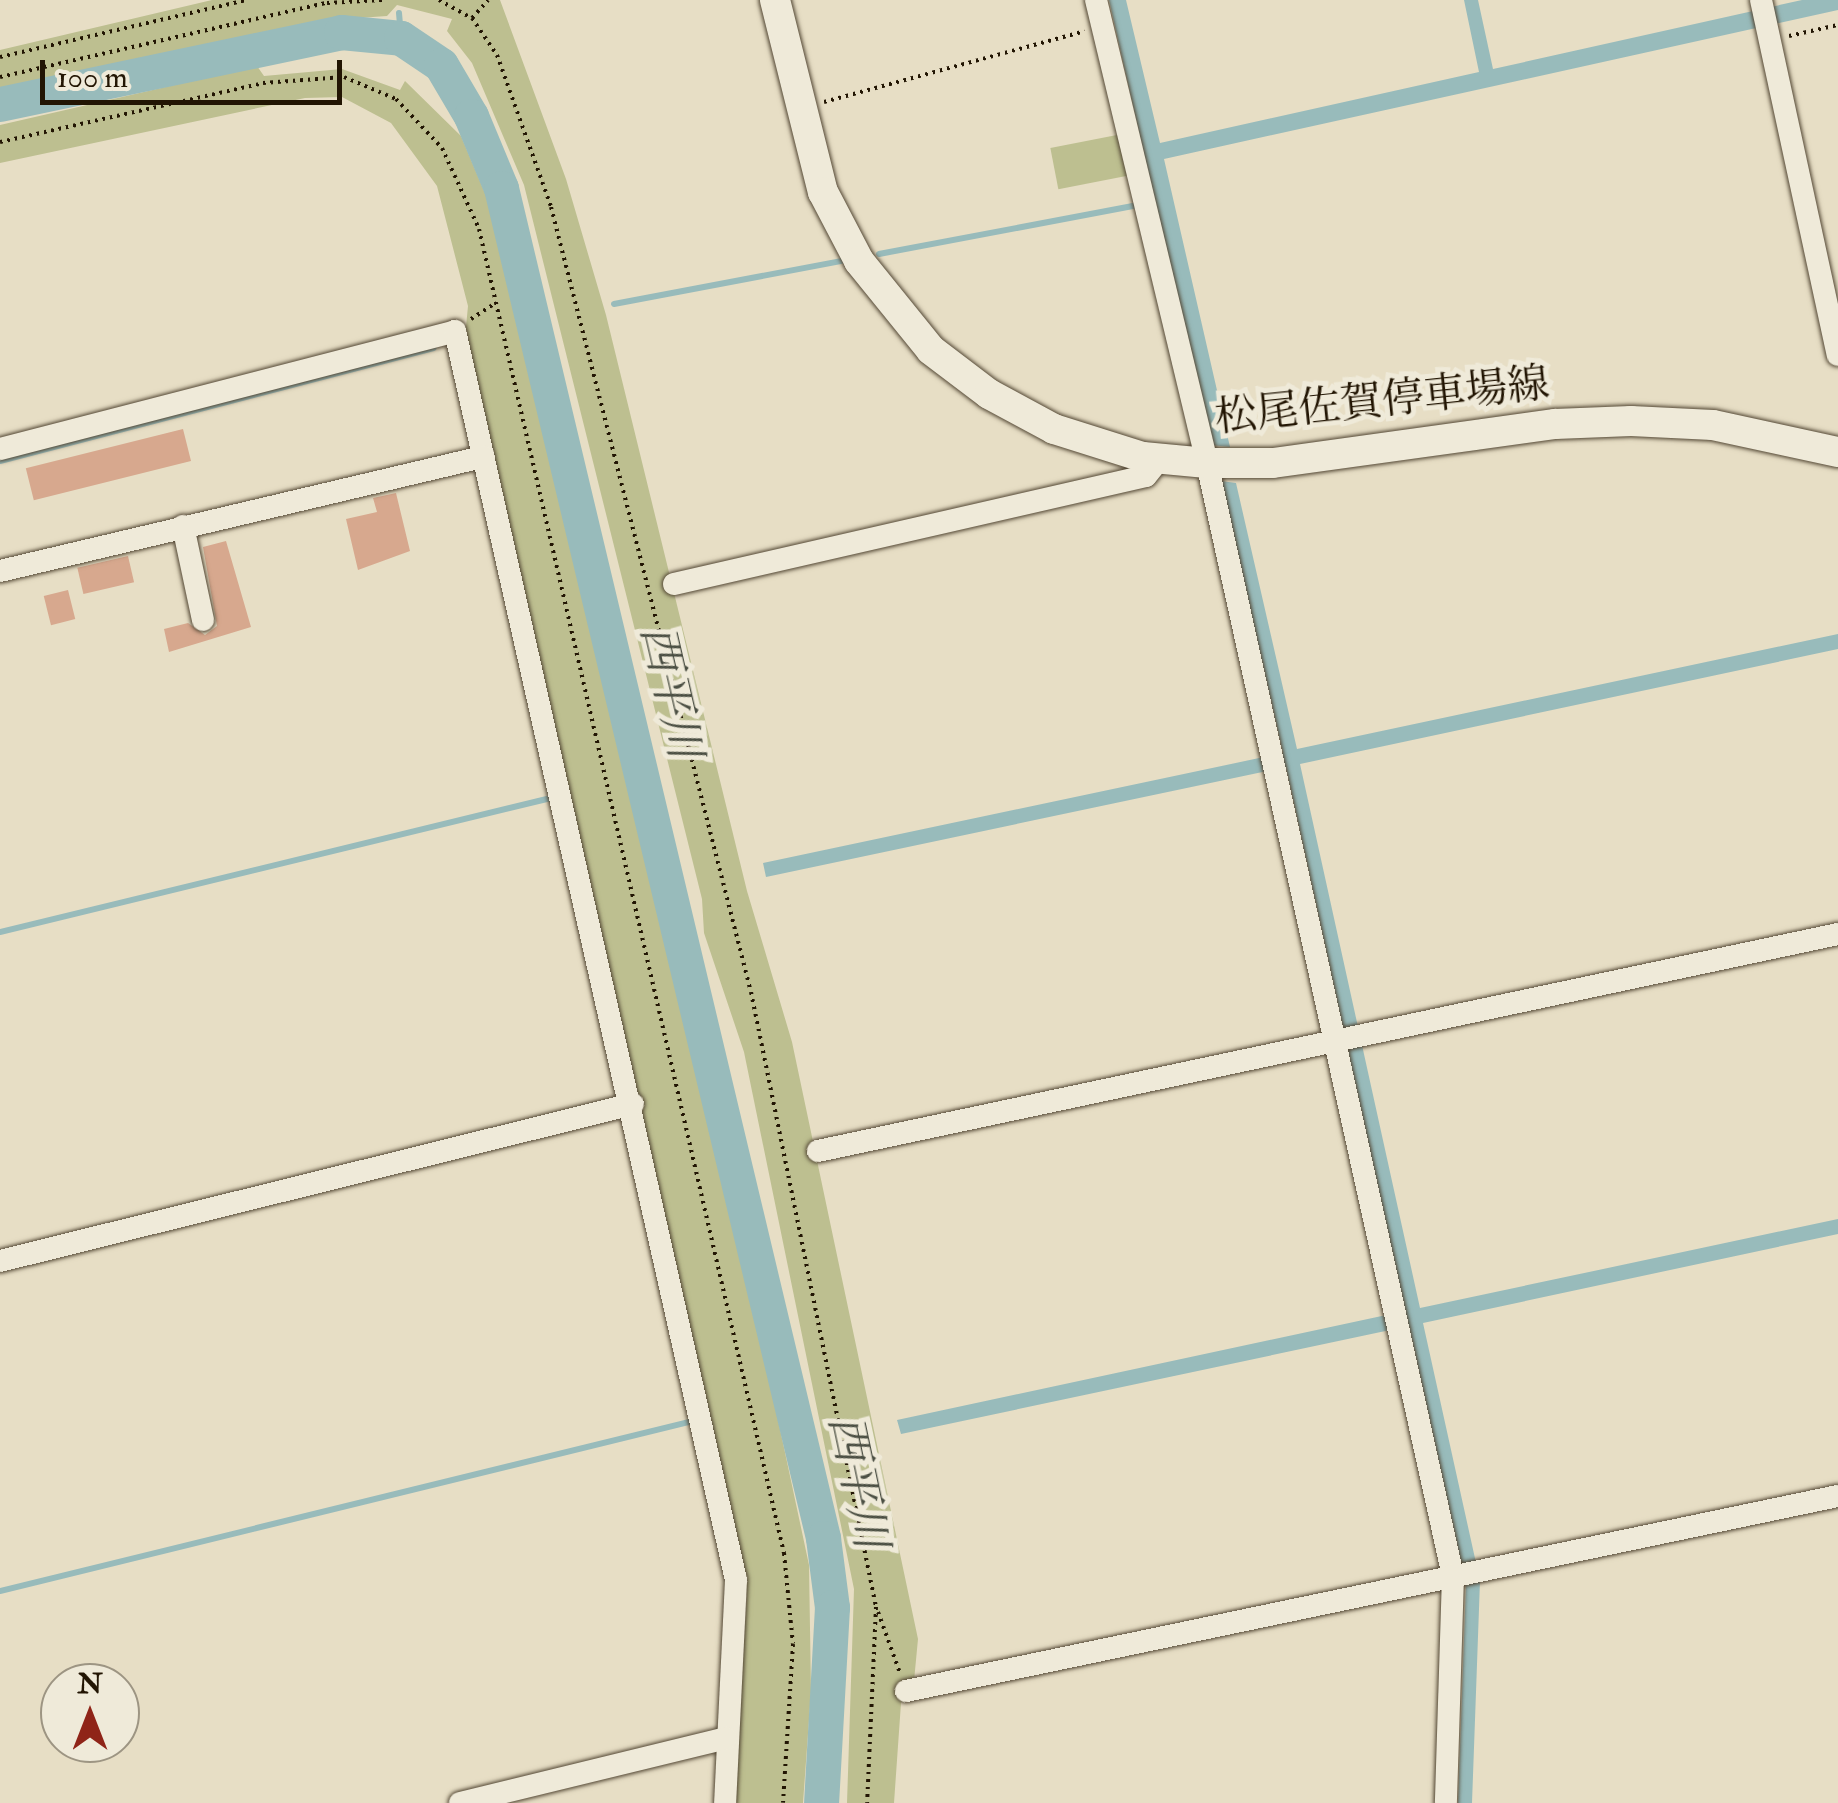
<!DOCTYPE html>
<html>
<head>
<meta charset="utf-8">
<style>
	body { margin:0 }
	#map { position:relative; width:1838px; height:1803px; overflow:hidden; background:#e7dec5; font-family:"IM FELL Double Pica","Noto Serif JP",serif }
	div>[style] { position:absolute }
	.green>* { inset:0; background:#bdbf90; transform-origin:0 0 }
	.water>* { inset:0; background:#98bbbb }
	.stream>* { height:6px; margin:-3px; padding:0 3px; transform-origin:3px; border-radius:3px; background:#98bbbb }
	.river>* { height:35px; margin:-17.5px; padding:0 17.5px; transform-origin:17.5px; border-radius:17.5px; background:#98bbbb }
	.building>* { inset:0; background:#d7a88e; transform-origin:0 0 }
	.path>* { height:4px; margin-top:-2px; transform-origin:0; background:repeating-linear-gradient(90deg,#221503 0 2.5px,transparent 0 7.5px) }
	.roads { filter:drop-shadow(0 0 2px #534734) drop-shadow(0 0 2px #534734) }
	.street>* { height:22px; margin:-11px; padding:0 11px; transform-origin:11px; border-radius:11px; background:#efead9 }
	.secondary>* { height:30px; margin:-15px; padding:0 15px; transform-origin:15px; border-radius:15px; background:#efead9 }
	span { translate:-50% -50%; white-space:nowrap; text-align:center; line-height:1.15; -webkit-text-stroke:10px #efead9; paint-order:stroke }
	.street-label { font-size:42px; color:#221503 }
	.water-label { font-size:45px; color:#4b4f43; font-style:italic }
	.north { position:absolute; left:40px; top:1663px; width:100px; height:100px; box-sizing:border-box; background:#efead9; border:2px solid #9d9583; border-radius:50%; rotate:0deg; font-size:28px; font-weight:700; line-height:40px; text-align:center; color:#221503 }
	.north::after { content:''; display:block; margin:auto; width:35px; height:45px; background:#8f2418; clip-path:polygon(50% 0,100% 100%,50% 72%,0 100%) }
	.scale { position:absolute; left:40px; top:60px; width:302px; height:45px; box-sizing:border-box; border:5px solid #221503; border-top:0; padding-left:12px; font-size:30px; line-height:35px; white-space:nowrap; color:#221503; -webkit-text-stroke:8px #efead9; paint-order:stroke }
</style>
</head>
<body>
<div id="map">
	<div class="green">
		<div style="clip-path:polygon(212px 0,500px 0,566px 179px,606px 315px,747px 891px,792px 1042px,918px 1639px,914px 1681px,901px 1703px,894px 1803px,847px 1803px,854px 1589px,744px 1052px,704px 933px,702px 899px,524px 185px,472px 63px,447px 31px,452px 19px,397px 5px,387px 16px,315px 21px,0 92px,0 50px)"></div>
		<div style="clip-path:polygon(257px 66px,264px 76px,342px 69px,400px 90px,405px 81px,461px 136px,487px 198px,725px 1171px,809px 1565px,811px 1692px,803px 1803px,733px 1803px,747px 1596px,465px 337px,468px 306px,437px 186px,391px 123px,342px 97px,305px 98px,0 163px,0 125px)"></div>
		<div style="left:1122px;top:134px;width:42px;height:73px;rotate:79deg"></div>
	</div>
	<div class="water">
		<div style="clip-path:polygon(1109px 0,1126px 0,1160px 143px,1479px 72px,1464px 0,1478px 0,1493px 69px,1802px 0,1838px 0,1838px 10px,1164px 159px,1230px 447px,1210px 445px)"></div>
		<div style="clip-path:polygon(1221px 481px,1236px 483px,1297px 749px,1838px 634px,1838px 649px,1300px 764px,1420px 1308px,1838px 1219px,1838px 1234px,1423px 1323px,1480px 1581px,1472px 1803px,1458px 1803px,1466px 1584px,1409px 1326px,901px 1434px,897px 1420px,1405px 1311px,1286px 767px,766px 877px,763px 863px,1283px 753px)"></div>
	</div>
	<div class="stream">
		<div style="left:399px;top:13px;width:25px;rotate:85deg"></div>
		<div style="left:879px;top:254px;width:265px;rotate:-10.7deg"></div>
		<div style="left:614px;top:304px;width:232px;rotate:-10.7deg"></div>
		<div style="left:0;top:461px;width:448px;rotate:-14.6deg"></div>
		<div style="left:0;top:932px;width:567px;rotate:-13.67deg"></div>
		<div style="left:0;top:1591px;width:714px;rotate:-13.78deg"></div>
	</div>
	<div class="river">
		<div style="left:0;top:104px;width:349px;rotate:-11.9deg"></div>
		<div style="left:341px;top:32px;width:60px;rotate:5.7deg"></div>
		<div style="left:401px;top:38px;width:48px;rotate:34deg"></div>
		<div style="left:441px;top:65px;width:59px;rotate:59.5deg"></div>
		<div style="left:471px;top:116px;width:78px;rotate:67.4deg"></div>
		<div style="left:501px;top:188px;width:1388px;rotate:76.58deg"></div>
		<div style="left:823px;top:1538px;width:70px;rotate:82.6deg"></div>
		<div style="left:832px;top:1607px;width:196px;rotate:93.2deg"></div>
	</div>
	<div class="building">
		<div style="left:183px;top:429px;width:33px;height:162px;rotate:76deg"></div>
		<div style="clip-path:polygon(396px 493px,410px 551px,358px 570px,346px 519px,377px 512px,373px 498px)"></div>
		<div style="clip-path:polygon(226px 541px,251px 627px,169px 652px,164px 629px,188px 623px,205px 635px,217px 626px,203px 547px)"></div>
		<div style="left:128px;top:556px;width:27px;height:52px;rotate:77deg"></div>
		<div style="left:68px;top:590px;width:30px;height:25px;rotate:76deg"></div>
	</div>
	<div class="path">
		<div style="left:439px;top:0;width:38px;rotate:29deg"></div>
		<div style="left:472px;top:18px;width:45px;rotate:56deg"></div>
		<div style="left:497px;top:55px;width:161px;rotate:70.4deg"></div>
		<div style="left:551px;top:207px;width:810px;rotate:75.71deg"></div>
		<div style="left:751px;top:992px;width:628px;rotate:78.51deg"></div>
		<div style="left:876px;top:1607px;width:196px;rotate:92.6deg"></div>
		<div style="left:472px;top:18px;width:24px;rotate:-48deg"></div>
		<div style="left:1789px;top:36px;width:50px;rotate:-12.7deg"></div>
		<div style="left:0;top:57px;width:253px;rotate:-13deg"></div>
		<div style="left:0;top:77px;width:335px;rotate:-12.8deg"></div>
		<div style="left:327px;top:3px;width:55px;rotate:-3.1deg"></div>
		<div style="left:824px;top:102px;width:270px;rotate:-15.2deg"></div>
		<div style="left:0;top:142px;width:270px;rotate:-12.6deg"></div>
		<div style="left:263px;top:83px;width:81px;rotate:-4.2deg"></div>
		<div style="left:344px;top:77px;width:56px;rotate:22.9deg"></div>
		<div style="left:396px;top:99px;width:67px;rotate:46.8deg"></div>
		<div style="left:442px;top:148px;width:89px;rotate:65.4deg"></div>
		<div style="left:479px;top:229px;width:1359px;rotate:77.03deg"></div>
		<div style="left:784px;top:1553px;width:91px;rotate:84.4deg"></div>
		<div style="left:793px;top:1644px;width:159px;rotate:93.6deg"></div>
		<div style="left:471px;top:319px;width:30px;rotate:-33deg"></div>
		<div style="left:878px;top:1612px;width:65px;rotate:70.2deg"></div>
	</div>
	<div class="roads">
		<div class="street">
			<div style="left:1096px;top:0;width:476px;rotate:76.5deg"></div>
			<div style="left:1207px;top:463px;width:1140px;rotate:77.54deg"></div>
			<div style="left:1453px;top:1576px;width:227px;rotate:91.8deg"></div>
			<div style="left:1761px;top:0;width:363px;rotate:77.8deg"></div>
			<div style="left:0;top:449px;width:470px;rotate:-14.5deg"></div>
			<div style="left:455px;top:331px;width:1280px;rotate:77.32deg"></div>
			<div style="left:736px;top:1580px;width:223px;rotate:92.8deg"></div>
			<div style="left:183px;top:526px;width:96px;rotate:78deg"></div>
			<div style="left:0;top:571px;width:497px;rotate:-13.3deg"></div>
			<div style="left:674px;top:584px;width:484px;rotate:-12.9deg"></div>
			<div style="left:1146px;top:476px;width:22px;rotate:-51deg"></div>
			<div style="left:818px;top:1151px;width:1043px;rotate:-12.01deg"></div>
			<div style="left:0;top:1261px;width:652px;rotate:-13.93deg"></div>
			<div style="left:906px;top:1691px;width:952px;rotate:-11.82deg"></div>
			<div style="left:460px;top:1803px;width:274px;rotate:-13.7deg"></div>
		</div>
		<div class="secondary">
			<div style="left:775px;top:0;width:198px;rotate:76deg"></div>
			<div style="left:823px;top:192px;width:78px;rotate:62.4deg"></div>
			<div style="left:859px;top:261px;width:114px;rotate:51deg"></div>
			<div style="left:931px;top:350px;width:73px;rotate:37.2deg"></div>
			<div style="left:989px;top:394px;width:74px;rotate:28.3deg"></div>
			<div style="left:1054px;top:429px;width:93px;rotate:17.5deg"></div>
			<div style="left:1143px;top:457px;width:64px;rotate:5.4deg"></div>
			<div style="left:1207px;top:463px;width:66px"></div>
			<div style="left:1273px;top:463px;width:285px;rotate:-7.9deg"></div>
			<div style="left:1555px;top:424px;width:76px;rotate:-2.3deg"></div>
			<div style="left:1631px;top:421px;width:82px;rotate:2.8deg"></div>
			<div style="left:1713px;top:425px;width:128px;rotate:12.2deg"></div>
		</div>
	</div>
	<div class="street-label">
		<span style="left:1382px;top:401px;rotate:-6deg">松尾佐賀停車場線</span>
	</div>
	<div class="water-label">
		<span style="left:670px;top:692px;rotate:77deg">西平川</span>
		<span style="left:857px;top:1482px;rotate:78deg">西平川</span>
	</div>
	<div class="north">N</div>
	<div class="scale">100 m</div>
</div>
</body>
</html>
